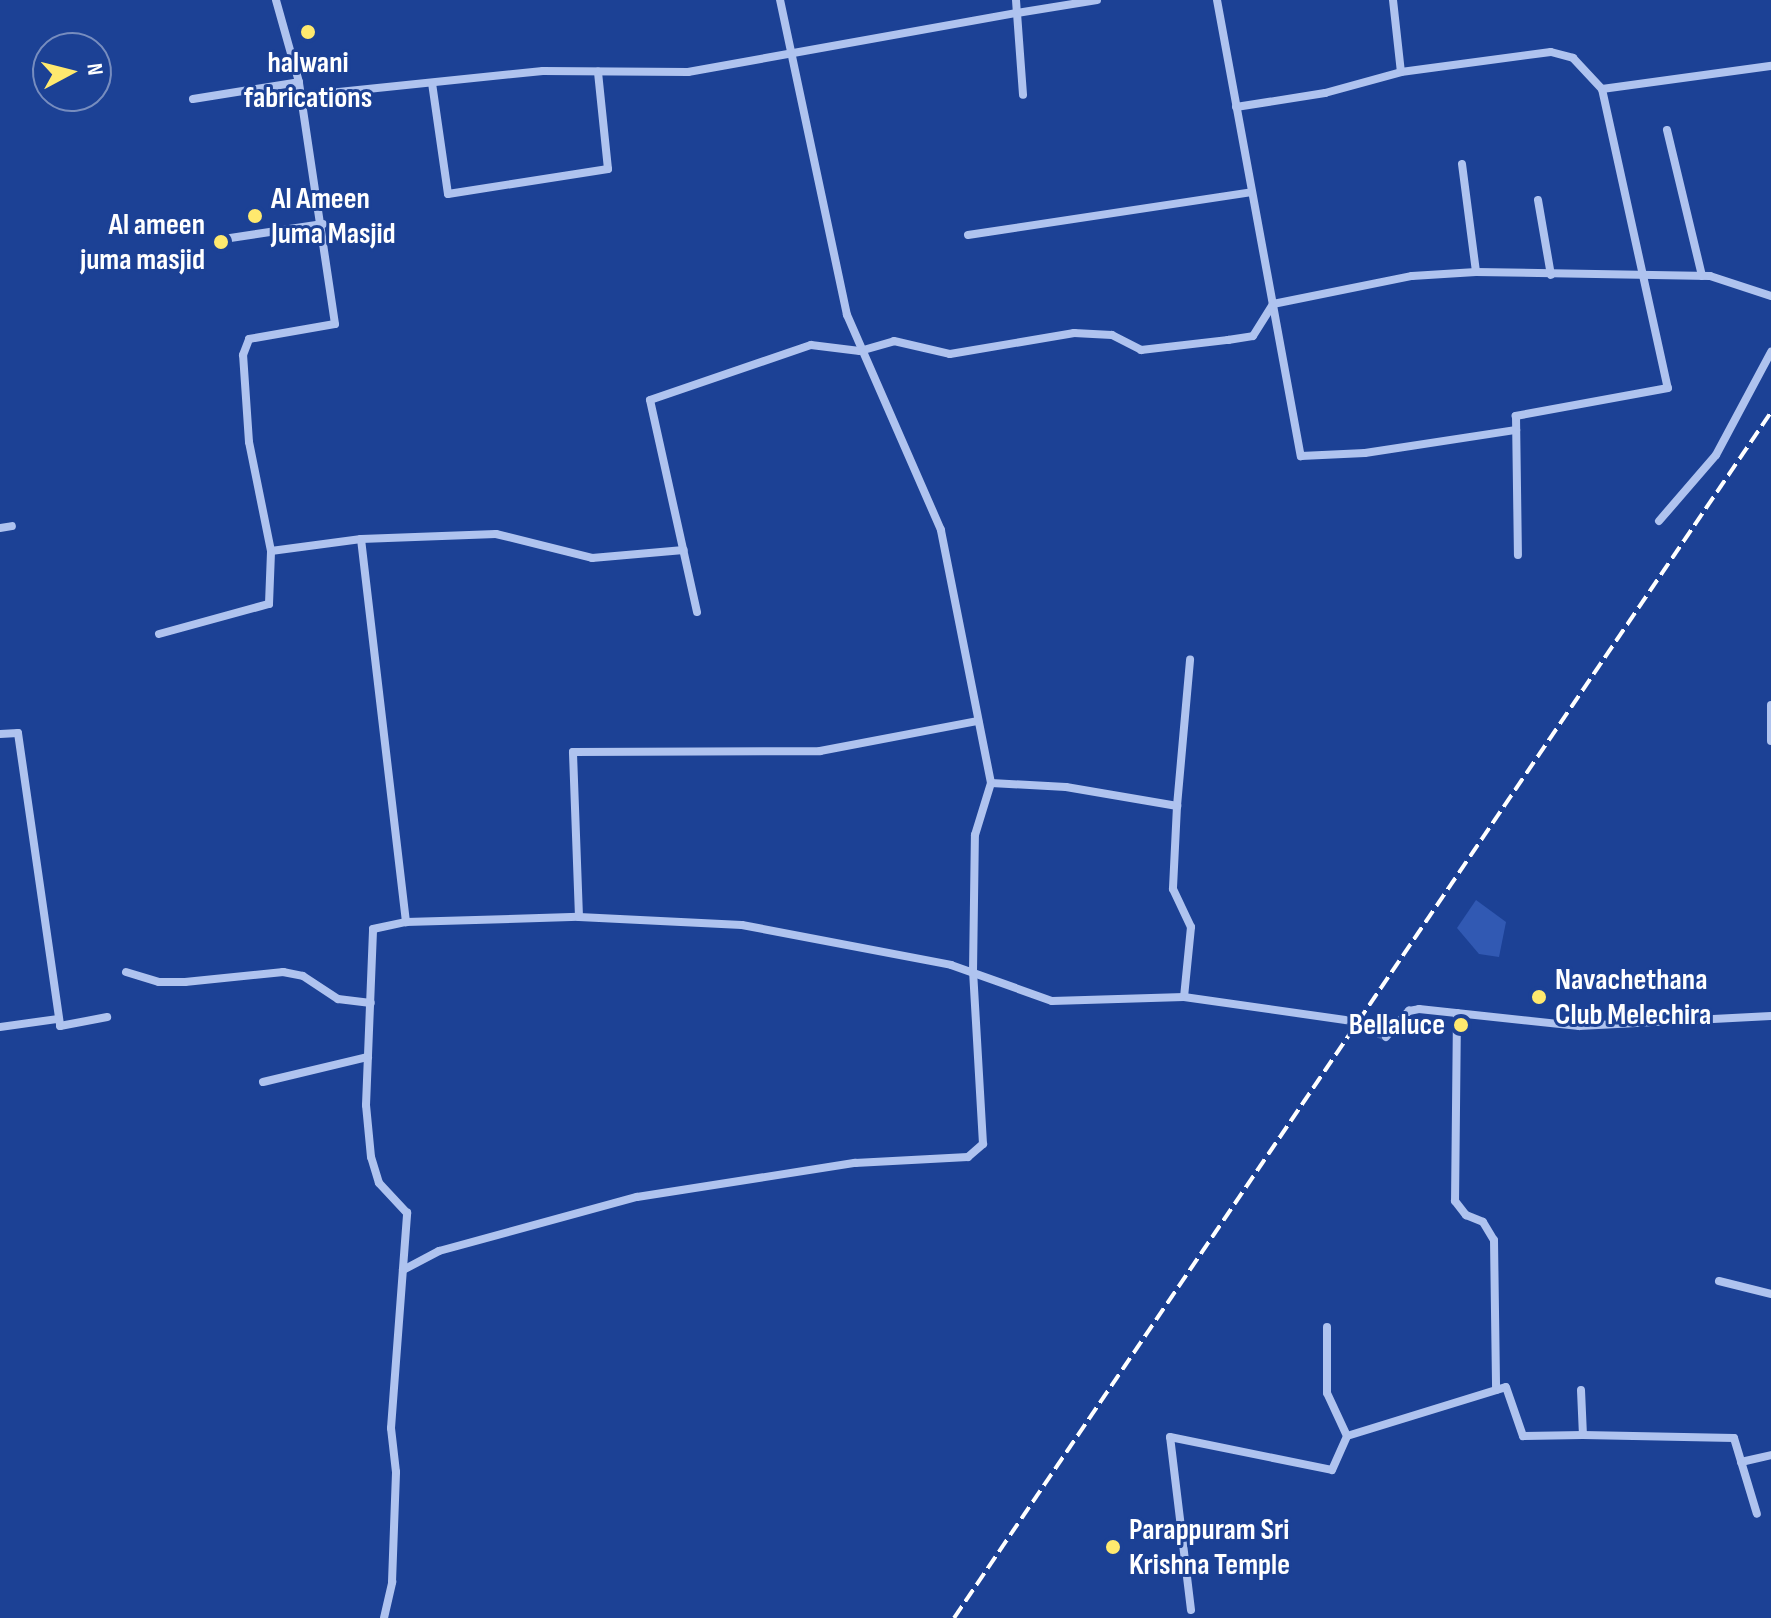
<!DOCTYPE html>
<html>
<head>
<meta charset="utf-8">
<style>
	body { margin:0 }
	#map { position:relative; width:1771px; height:1618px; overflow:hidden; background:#1c4195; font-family:"Sofia Sans Condensed",sans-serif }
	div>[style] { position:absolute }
	.green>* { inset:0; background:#3159b3 }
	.minor-tunnel>* { height:8px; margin-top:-4px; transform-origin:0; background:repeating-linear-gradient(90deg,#3e5ea5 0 8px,transparent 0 12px) }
	.minor>* { height:8px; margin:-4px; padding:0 4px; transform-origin:4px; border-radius:4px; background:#afc3ef }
	.rail>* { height:4px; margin-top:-2px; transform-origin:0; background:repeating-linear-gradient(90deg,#fff 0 14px,transparent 0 20px) }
	.dots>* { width:22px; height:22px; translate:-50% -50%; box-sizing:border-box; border:4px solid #1c4195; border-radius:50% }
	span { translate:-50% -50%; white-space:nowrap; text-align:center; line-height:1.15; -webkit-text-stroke:6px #1c4195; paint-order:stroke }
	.poi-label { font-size:30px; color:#fff; font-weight:700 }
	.left { translate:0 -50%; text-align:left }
	.right { translate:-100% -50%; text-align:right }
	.north { position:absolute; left:32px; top:32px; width:80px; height:80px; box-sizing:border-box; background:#1c4195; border:2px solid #778dbf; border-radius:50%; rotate:83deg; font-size:22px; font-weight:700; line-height:32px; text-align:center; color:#fff }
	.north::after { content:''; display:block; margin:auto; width:28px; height:36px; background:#ffe96e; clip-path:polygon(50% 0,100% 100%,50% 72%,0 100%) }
</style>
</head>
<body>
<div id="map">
	<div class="green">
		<div style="clip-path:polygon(1476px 900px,1506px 922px,1499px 957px,1479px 954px,1457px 928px)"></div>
	</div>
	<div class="minor-tunnel">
		<div style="left:1345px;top:1020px;width:44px;rotate:22.5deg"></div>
	</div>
	<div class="minor">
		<div style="left:1016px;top:0;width:13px;rotate:86deg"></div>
		<div style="left:1017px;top:13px;width:81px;rotate:-9.2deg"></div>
		<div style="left:1217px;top:0;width:464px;rotate:79.6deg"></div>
		<div style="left:1301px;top:456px;width:64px;rotate:-2.7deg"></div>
		<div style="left:1365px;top:453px;width:153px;rotate:-8.7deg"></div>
		<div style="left:1393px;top:0;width:72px;rotate:83.7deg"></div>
		<div style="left:432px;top:83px;width:112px;rotate:81.8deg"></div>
		<div style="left:448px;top:194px;width:162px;rotate:-8.9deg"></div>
		<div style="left:608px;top:169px;width:98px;rotate:-95.9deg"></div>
		<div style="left:1602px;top:89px;width:171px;rotate:-7.8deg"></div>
		<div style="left:300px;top:96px;width:244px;rotate:-5.9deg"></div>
		<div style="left:543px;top:71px;width:145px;rotate:0.4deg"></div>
		<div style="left:688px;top:72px;width:334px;rotate:-10.2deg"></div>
		<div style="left:1017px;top:13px;width:82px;rotate:85.8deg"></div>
		<div style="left:193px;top:99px;width:107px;rotate:-9.1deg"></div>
		<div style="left:1236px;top:107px;width:90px;rotate:-8.9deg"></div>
		<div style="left:1325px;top:93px;width:79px;rotate:-15.4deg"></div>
		<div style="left:1401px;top:72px;width:151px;rotate:-7.6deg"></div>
		<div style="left:1551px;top:52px;width:23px;rotate:15deg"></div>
		<div style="left:1573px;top:58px;width:42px;rotate:46.9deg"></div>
		<div style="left:1602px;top:89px;width:306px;rotate:77.6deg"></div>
		<div style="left:1668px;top:388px;width:155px;rotate:169.6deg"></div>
		<div style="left:1516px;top:416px;width:139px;rotate:89.2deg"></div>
		<div style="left:1667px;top:130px;width:150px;rotate:76.5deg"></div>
		<div style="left:1462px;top:164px;width:109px;rotate:82.6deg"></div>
		<div style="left:1538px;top:200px;width:76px;rotate:80.2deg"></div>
		<div style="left:968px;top:235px;width:287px;rotate:-8.6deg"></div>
		<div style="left:217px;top:240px;width:107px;rotate:-8.6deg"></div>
		<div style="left:1659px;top:521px;width:87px;rotate:-49.2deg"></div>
		<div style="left:1716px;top:455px;width:117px;rotate:-61.9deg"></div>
		<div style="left:0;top:528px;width:12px;rotate:-9deg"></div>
		<div style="left:361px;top:539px;width:386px;rotate:83.3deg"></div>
		<div style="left:271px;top:551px;width:91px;rotate:-7.6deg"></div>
		<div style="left:361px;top:539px;width:135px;rotate:-2.1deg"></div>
		<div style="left:496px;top:534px;width:99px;rotate:14deg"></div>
		<div style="left:592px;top:558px;width:92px;rotate:-5deg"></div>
		<div style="left:697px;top:612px;width:217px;rotate:-102.5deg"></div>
		<div style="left:650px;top:400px;width:170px;rotate:-18.9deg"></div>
		<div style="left:811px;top:345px;width:49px;rotate:7deg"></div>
		<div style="left:860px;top:351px;width:35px;rotate:-16deg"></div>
		<div style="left:894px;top:341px;width:57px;rotate:13.1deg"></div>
		<div style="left:950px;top:354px;width:126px;rotate:-9.6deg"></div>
		<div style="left:1074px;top:333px;width:38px;rotate:3deg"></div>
		<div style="left:1112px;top:335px;width:33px;rotate:27deg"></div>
		<div style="left:1141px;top:350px;width:88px;rotate:-6.6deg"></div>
		<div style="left:1228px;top:340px;width:25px;rotate:-9deg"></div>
		<div style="left:1253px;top:336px;width:38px;rotate:-58deg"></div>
		<div style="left:1273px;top:304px;width:142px;rotate:-11.4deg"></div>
		<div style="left:1412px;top:276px;width:64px;rotate:-3.6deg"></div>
		<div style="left:1476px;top:272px;width:234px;rotate:1deg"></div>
		<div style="left:1710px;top:276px;width:64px;rotate:18.2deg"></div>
		<div style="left:159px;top:634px;width:114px;rotate:-15.3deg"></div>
		<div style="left:269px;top:604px;width:53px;rotate:-87.8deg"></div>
		<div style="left:271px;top:551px;width:111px;rotate:-101.4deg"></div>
		<div style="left:249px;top:442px;width:87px;rotate:-93.9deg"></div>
		<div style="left:243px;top:355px;width:17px;rotate:-69deg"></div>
		<div style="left:249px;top:339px;width:87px;rotate:-9.9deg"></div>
		<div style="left:335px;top:324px;width:245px;rotate:-98.5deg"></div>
		<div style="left:299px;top:82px;width:85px;rotate:-105.7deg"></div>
		<div style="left:1771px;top:705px;width:36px;rotate:90deg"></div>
		<div style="left:0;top:734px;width:18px;rotate:-3deg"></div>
		<div style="left:18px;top:733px;width:296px;rotate:81.8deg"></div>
		<div style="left:60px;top:1026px;width:48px;rotate:-10.8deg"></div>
		<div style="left:991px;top:783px;width:75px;rotate:3.1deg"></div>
		<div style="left:1066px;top:787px;width:113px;rotate:9.7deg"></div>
		<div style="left:1177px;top:806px;width:83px;rotate:92.8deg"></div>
		<div style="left:1173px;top:889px;width:42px;rotate:64.7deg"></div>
		<div style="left:1191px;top:927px;width:70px;rotate:95.7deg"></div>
		<div style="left:1184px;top:997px;width:163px;rotate:8.1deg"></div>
		<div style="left:1177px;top:806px;width:147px;rotate:-84.9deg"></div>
		<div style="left:579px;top:917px;width:165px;rotate:-92.1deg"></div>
		<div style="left:573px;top:752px;width:247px;rotate:-0.2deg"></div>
		<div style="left:820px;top:751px;width:161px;rotate:-10.8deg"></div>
		<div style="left:126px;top:972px;width:34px;rotate:17deg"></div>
		<div style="left:159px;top:982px;width:26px"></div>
		<div style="left:185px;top:982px;width:99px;rotate:-5.8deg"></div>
		<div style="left:283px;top:972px;width:20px;rotate:11deg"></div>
		<div style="left:303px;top:976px;width:42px;rotate:33.3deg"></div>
		<div style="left:338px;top:999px;width:33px;rotate:7deg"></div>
		<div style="left:1457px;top:1013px;width:188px;rotate:90.6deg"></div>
		<div style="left:1455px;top:1201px;width:18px;rotate:52deg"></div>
		<div style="left:1466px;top:1215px;width:18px;rotate:22deg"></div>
		<div style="left:1483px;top:1222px;width:21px;rotate:59deg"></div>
		<div style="left:1494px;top:1240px;width:150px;rotate:89.2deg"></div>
		<div style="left:0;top:1027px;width:59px;rotate:-7.9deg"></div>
		<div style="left:1386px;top:1037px;width:35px;rotate:-49deg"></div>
		<div style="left:1409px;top:1011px;width:10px;rotate:-11deg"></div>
		<div style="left:1419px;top:1009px;width:161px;rotate:6.1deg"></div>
		<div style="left:1579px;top:1026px;width:192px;rotate:-3deg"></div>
		<div style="left:263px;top:1082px;width:108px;rotate:-13.4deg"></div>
		<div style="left:403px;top:1270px;width:41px;rotate:-27.8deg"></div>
		<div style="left:439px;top:1251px;width:205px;rotate:-15.3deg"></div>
		<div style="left:637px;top:1197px;width:221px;rotate:-8.9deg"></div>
		<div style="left:855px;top:1163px;width:113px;rotate:-3deg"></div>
		<div style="left:968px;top:1157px;width:20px;rotate:-41deg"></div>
		<div style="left:983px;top:1144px;width:172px;rotate:-93.3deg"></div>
		<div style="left:973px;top:972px;width:137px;rotate:-89.2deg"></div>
		<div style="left:975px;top:835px;width:54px;rotate:-72.9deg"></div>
		<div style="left:991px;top:783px;width:258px;rotate:-101.2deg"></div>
		<div style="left:941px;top:530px;width:235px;rotate:-113.6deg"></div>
		<div style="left:847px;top:315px;width:322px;rotate:-102deg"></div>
		<div style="left:1719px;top:1281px;width:54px;rotate:14deg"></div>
		<div style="left:1581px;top:1390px;width:45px;rotate:87.5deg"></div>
		<div style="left:1583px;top:1435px;width:151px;rotate:1.1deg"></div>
		<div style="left:1734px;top:1438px;width:79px;rotate:73.2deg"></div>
		<div style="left:1347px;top:1436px;width:166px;rotate:-17.1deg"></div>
		<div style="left:1506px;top:1387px;width:52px;rotate:70.9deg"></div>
		<div style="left:1523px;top:1436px;width:60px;rotate:-1deg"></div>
		<div style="left:1741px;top:1462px;width:31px;rotate:-13deg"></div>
		<div style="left:1191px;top:1610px;width:174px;rotate:-96.9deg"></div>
		<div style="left:1170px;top:1437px;width:165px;rotate:11.5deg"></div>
		<div style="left:1332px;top:1470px;width:37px;rotate:-66deg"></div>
		<div style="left:1347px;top:1436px;width:47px;rotate:-114.9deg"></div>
		<div style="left:1327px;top:1393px;width:66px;rotate:-90deg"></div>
		<div style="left:384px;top:1618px;width:37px;rotate:-77deg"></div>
		<div style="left:392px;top:1582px;width:110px;rotate:-87.9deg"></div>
		<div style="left:396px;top:1472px;width:44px;rotate:-96.5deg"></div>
		<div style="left:391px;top:1428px;width:216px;rotate:-85.7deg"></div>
		<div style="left:407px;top:1213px;width:41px;rotate:-133deg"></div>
		<div style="left:379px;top:1183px;width:27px;rotate:-107deg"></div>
		<div style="left:371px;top:1157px;width:52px;rotate:-95.5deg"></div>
		<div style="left:366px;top:1105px;width:176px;rotate:-87.7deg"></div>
		<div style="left:373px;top:929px;width:34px;rotate:-12deg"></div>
		<div style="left:406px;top:922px;width:173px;rotate:-1.7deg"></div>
		<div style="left:579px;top:917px;width:163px;rotate:2.8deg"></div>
		<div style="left:742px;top:925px;width:213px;rotate:10.8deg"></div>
		<div style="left:951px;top:965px;width:107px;rotate:19.6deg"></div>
		<div style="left:1052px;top:1001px;width:132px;rotate:-1.7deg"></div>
	</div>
	<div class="rail">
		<div style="left:954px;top:1618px;width:1457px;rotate:-55.88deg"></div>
	</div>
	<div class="dots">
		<div style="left:308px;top:32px;background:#ffe96e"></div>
		<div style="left:255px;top:216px;background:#ffe96e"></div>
		<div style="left:221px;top:242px;background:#ffe96e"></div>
		<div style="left:1539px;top:997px;background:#ffe96e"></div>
		<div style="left:1461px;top:1025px;background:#ffe96e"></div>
		<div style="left:1113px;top:1547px;background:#ffe96e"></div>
	</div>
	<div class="poi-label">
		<span style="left:308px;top:80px">halwani<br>fabrications</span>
		<span class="left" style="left:271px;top:216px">Al Ameen<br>Juma Masjid</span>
		<span class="right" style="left:205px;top:242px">Al ameen<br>juma masjid</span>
		<span class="left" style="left:1555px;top:997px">Navachethana<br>Club Melechira</span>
		<span class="right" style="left:1445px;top:1025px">Bellaluce</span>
		<span class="left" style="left:1129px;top:1547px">Parappuram Sri<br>Krishna Temple</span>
	</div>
	<div class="north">N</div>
</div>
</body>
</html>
